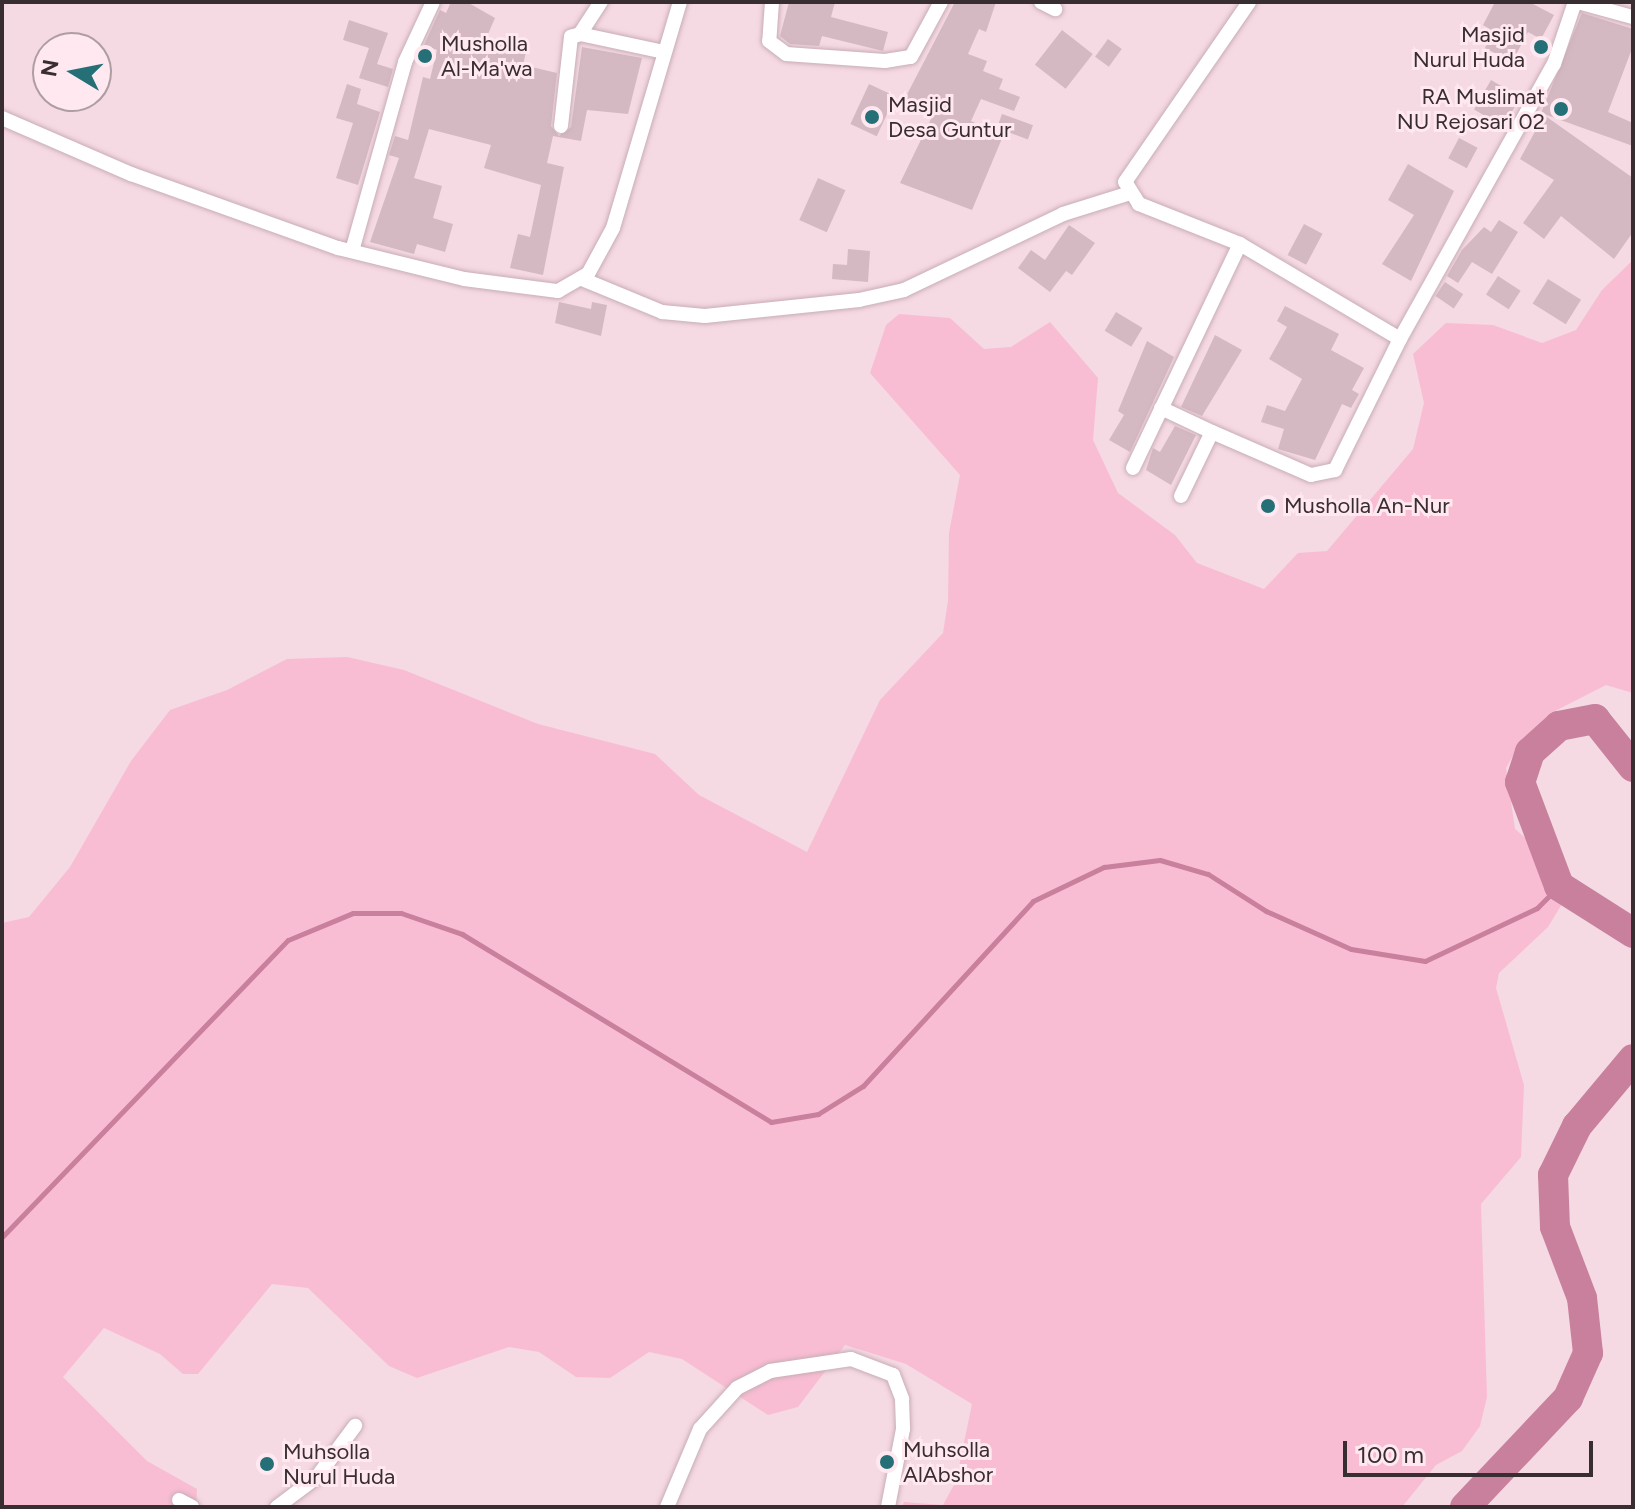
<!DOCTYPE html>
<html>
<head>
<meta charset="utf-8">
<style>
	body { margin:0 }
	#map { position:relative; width:1635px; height:1509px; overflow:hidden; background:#f5d9e3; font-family:Figtree,sans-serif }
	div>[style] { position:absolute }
	.green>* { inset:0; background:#f9bdd3 }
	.stream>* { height:5px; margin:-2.5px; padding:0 2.5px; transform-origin:2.5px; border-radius:2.5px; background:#c8809c }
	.river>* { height:30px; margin:-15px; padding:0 15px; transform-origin:15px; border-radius:15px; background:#c8809c }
	.building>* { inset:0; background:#d4b9c2; transform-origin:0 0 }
	.roads { filter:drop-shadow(0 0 2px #c8adb6) drop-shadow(0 0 2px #c8adb6) }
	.minor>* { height:14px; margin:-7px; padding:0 7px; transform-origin:7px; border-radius:7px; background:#fff }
	.dots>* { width:22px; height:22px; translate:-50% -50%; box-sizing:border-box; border:4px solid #ffe8f0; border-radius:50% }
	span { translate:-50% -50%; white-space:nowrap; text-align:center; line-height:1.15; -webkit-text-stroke:6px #ffe8f0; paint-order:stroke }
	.poi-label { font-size:22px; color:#382d31 }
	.right { translate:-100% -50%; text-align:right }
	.left { translate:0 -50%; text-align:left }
	.frame { position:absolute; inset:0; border:4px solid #382d31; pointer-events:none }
	.north { position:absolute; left:32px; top:32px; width:80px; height:80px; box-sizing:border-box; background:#ffe8f0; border:2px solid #af9da4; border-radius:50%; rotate:280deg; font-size:22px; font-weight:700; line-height:32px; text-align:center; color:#382d31 }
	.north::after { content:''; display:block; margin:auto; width:28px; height:36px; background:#256f77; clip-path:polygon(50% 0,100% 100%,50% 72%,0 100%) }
	.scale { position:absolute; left:1343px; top:1441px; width:250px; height:36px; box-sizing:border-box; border:4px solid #382d31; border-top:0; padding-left:10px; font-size:24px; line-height:28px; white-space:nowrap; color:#382d31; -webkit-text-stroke:6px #ffe8f0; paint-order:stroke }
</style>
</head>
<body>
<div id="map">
	<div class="green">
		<div style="clip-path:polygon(1633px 260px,1633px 693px,1606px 685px,1555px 711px,1520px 743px,1506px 768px,1515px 829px,1576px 881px,1548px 927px,1499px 973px,1496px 988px,1524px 1085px,1521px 1157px,1481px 1204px,1487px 1397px,1480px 1426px,1462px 1451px,1436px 1465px,1402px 1507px,902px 1507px,904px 1502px,943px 1505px,956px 1481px,972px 1404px,906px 1364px,845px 1345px,798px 1407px,768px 1415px,682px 1359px,649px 1352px,610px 1378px,576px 1377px,539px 1352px,509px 1347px,417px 1378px,389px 1366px,308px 1288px,272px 1284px,198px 1374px,183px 1374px,160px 1354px,104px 1328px,63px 1377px,147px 1461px,197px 1489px,196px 1507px,2px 1507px,2px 923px,29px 917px,70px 867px,131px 761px,170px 710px,227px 690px,287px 659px,347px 657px,404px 670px,538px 724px,655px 754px,699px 795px,807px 852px,880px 700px,943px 633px,948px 601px,949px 533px,960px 475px,870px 373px,886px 325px,899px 314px,950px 318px,984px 349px,1011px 347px,1050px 322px,1098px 378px,1093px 440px,1118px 493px,1175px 535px,1197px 563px,1264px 589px,1298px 553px,1327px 551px,1413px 449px,1424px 403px,1413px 354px,1446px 323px,1493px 325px,1542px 343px,1576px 330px,1602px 290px)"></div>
	</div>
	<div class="stream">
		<div style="left:2px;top:1237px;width:412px;rotate:-46.1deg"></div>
		<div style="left:288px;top:940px;width:70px;rotate:-22.6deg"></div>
		<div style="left:353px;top:913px;width:48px"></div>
		<div style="left:401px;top:913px;width:65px;rotate:19deg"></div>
		<div style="left:462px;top:934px;width:362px;rotate:31.3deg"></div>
		<div style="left:771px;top:1122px;width:48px;rotate:-9.7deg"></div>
		<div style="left:818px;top:1114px;width:53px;rotate:-31.9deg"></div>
		<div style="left:863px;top:1086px;width:251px;rotate:-47.4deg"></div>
		<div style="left:1033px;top:901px;width:79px;rotate:-25.6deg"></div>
		<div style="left:1104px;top:867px;width:56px;rotate:-7.1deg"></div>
		<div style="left:1160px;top:860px;width:50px;rotate:16.3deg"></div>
		<div style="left:1208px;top:874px;width:69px;rotate:32.5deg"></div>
		<div style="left:1266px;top:911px;width:93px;rotate:24.1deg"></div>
		<div style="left:1351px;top:949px;width:75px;rotate:9.2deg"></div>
		<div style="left:1425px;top:961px;width:124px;rotate:-25.3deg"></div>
		<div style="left:1537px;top:908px;width:31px;rotate:-45deg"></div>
	</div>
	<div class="river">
		<div style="left:1633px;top:767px;width:61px;rotate:-128.4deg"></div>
		<div style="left:1595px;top:719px;width:37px;rotate:169deg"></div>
		<div style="left:1559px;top:726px;width:39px;rotate:138deg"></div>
		<div style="left:1530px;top:752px;width:32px;rotate:108deg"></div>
		<div style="left:1520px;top:782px;width:111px;rotate:69.4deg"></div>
		<div style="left:1559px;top:886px;width:88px;rotate:32.4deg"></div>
		<div style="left:1465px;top:1507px;width:150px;rotate:-46.6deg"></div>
		<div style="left:1568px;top:1398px;width:49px;rotate:-66deg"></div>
		<div style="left:1588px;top:1353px;width:55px;rotate:-96.2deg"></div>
		<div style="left:1582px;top:1298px;width:76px;rotate:-110.8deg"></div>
		<div style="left:1555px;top:1227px;width:52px;rotate:-92.2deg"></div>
		<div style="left:1553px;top:1175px;width:55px;rotate:-63.9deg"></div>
		<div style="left:1577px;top:1126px;width:87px;rotate:-50.1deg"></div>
	</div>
	<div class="building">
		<div style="clip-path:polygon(451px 2px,467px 2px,495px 18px,485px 41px,526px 52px,523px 65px,557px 73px,551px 126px,559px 136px,571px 127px,582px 47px,642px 58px,628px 114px,587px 110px,581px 141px,553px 136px,547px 163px,564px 167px,543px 275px,510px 268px,518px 234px,530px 237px,541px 185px,484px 168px,491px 145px,429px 129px,414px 178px,442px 186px,433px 218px,453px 224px,445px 252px,417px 244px,414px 254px,370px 242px,399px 158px,389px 155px,395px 136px,408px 140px,423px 77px,430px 79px,437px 50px,424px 45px,440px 10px,446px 13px)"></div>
		<div style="clip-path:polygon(789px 2px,835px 2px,831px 17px,888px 32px,883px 51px,822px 36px,819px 46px,790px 44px,780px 36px)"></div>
		<div style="clip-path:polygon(955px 2px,996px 2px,986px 32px,979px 29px,968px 54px,987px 61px,983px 71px,1003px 79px,999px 89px,1020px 97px,1014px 111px,981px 99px,971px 121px,1003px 136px,972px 210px,900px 183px,932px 117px,902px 104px)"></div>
		<div style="clip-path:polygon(1495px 2px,1529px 2px,1554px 15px,1541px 39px,1528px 32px,1512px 62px,1485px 48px,1493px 31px,1483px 25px)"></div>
		<div style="clip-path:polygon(1582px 13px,1633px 29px,1633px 46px,1608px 112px,1633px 123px,1633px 146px,1541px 113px)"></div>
		<div style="clip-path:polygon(349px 20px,388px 33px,377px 64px,393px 69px,388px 87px,359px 78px,369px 48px,343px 40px)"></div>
		<div style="left:1062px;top:30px;width:39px;height:44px;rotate:38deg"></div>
		<div style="left:1108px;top:39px;width:17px;height:22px;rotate:36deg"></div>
		<div style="left:1491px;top:80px;width:34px;height:34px;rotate:30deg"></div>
		<div style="clip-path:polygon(347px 84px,361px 89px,357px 104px,380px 112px,358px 185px,336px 178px,353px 123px,336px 118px)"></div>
		<div style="left:869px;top:84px;width:29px;height:44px;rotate:25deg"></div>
		<div style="left:1002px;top:114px;width:33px;height:15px;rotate:20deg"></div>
		<div style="clip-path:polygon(1544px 115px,1633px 178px,1633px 232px,1614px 259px,1561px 216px,1544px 239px,1523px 223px,1554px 180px,1520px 159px)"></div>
		<div style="left:1459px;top:138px;width:21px;height:23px;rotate:28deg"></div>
		<div style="clip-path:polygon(1408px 164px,1454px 191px,1411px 281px,1382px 264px,1414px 215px,1388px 200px)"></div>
		<div style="left:818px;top:178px;width:30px;height:46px;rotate:24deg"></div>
		<div style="clip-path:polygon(1499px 220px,1518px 232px,1492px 274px,1472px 262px,1458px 283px,1447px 276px,1462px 250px,1484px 227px,1491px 232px)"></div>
		<div style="left:1304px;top:224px;width:21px;height:35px;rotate:28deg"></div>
		<div style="clip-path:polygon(1069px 225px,1095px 243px,1072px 275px,1066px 271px,1050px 292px,1018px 268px,1031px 250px,1045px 260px)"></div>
		<div style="clip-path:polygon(848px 249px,870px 251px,868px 282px,832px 279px,833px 264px,847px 265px)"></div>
		<div style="left:1498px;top:276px;width:27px;height:22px;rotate:33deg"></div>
		<div style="left:1548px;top:279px;width:39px;height:29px;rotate:32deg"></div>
		<div style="left:1445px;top:282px;width:22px;height:17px;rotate:34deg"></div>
		<div style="clip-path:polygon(559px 302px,591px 309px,592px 302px,607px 305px,601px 336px,555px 323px)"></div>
		<div style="clip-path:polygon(1285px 306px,1339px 334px,1331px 350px,1364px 368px,1352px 390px,1359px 394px,1351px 408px,1342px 404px,1315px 460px,1278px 449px,1284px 429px,1261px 422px,1267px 405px,1285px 411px,1302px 379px,1269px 359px,1287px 327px,1277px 321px)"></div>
		<div style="left:1116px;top:312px;width:31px;height:22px;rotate:31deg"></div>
		<div style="clip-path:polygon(1215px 335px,1242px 350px,1202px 416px,1181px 407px)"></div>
		<div style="clip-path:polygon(1147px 341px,1174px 357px,1130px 452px,1109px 440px,1124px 415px,1118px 411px)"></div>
		<div style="clip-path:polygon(1175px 426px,1196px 435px,1171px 485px,1146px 470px,1153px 448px,1160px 452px)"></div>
	</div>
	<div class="roads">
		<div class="minor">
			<div style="left:772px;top:2px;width:39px;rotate:94deg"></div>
			<div style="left:769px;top:41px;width:21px;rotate:37deg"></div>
			<div style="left:786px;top:54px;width:99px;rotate:4deg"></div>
			<div style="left:885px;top:61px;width:26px;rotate:-9deg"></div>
			<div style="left:911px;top:57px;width:63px;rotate:-61.4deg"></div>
			<div style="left:1041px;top:2px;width:16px;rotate:27deg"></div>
			<div style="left:1578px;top:2px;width:57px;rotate:15.3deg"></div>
			<div style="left:580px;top:34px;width:38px;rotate:-57deg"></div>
			<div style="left:2px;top:118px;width:141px;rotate:23.5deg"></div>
			<div style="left:131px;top:174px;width:220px;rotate:19.7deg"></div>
			<div style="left:338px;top:248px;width:130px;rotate:13.8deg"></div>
			<div style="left:464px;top:279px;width:95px;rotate:7.3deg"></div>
			<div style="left:558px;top:291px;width:34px;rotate:-30deg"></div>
			<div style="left:588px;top:274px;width:52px;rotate:-61.5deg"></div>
			<div style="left:613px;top:228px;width:236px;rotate:-73.5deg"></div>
			<div style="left:561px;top:126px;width:90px;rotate:-83.6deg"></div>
			<div style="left:571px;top:37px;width:9px;rotate:-18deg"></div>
			<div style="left:580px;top:34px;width:86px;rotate:12.1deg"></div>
			<div style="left:1240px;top:244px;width:109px;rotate:-158.4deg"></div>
			<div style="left:1139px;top:204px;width:26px;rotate:-122deg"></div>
			<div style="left:1125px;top:182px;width:219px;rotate:-55.4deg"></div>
			<div style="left:352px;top:251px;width:196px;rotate:-74.3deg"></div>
			<div style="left:405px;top:62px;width:66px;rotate:-65deg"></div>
			<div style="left:582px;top:279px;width:87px;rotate:22.4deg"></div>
			<div style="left:662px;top:312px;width:43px;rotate:5.3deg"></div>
			<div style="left:705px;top:316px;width:155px;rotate:-5.9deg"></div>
			<div style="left:859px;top:300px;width:46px;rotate:-12.5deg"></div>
			<div style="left:904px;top:290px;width:176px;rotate:-25.5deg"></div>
			<div style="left:1063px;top:214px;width:67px;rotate:-17.4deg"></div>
			<div style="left:1161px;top:408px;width:56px;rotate:25.2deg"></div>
			<div style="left:1133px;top:468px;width:248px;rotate:-64.5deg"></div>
			<div style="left:1240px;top:244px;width:186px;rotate:30.7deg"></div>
			<div style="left:1181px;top:496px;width:71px;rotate:-64.2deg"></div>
			<div style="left:1212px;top:432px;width:108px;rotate:23.5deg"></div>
			<div style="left:1311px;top:475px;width:25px;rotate:-12deg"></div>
			<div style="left:1335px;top:470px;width:146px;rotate:-63.6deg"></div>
			<div style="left:1400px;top:339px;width:315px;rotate:-60.8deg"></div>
			<div style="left:1554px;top:64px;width:65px;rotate:-71.3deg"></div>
			<div style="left:179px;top:1500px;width:15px;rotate:28deg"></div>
			<div style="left:277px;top:1507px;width:50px;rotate:-36.9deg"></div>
			<div style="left:317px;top:1477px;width:64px;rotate:-53.3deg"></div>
			<div style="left:667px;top:1507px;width:85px;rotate:-67.1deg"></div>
			<div style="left:700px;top:1429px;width:55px;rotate:-47.9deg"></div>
			<div style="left:737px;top:1388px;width:37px;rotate:-27deg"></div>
			<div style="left:770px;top:1371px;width:82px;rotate:-8.4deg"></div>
			<div style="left:851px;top:1359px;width:45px;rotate:20.9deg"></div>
			<div style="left:893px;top:1375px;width:26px;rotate:69deg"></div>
			<div style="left:902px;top:1399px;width:30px;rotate:88deg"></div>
			<div style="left:903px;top:1429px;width:79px;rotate:100.9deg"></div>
		</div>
	</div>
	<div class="dots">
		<div style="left:1541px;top:47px;background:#256f77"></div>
		<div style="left:425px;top:56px;background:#256f77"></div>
		<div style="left:1561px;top:109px;background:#256f77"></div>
		<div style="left:872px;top:117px;background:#256f77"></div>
		<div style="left:1268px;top:506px;background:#256f77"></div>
		<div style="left:887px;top:1462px;background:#256f77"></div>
		<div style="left:267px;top:1464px;background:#256f77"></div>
	</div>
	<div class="poi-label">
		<span class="right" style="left:1525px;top:47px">Masjid<br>Nurul Huda</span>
		<span class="left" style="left:441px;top:56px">Musholla<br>Al-Ma'wa</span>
		<span class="right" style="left:1545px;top:109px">RA Muslimat<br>NU Rejosari 02</span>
		<span class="left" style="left:888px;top:117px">Masjid<br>Desa Guntur</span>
		<span class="left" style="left:1284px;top:506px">Musholla An-Nur</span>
		<span class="left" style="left:903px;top:1462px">Muhsolla<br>AlAbshor</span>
		<span class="left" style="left:283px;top:1464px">Muhsolla<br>Nurul Huda</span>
	</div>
	<div class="frame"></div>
	<div class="north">N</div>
	<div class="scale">100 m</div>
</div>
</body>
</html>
